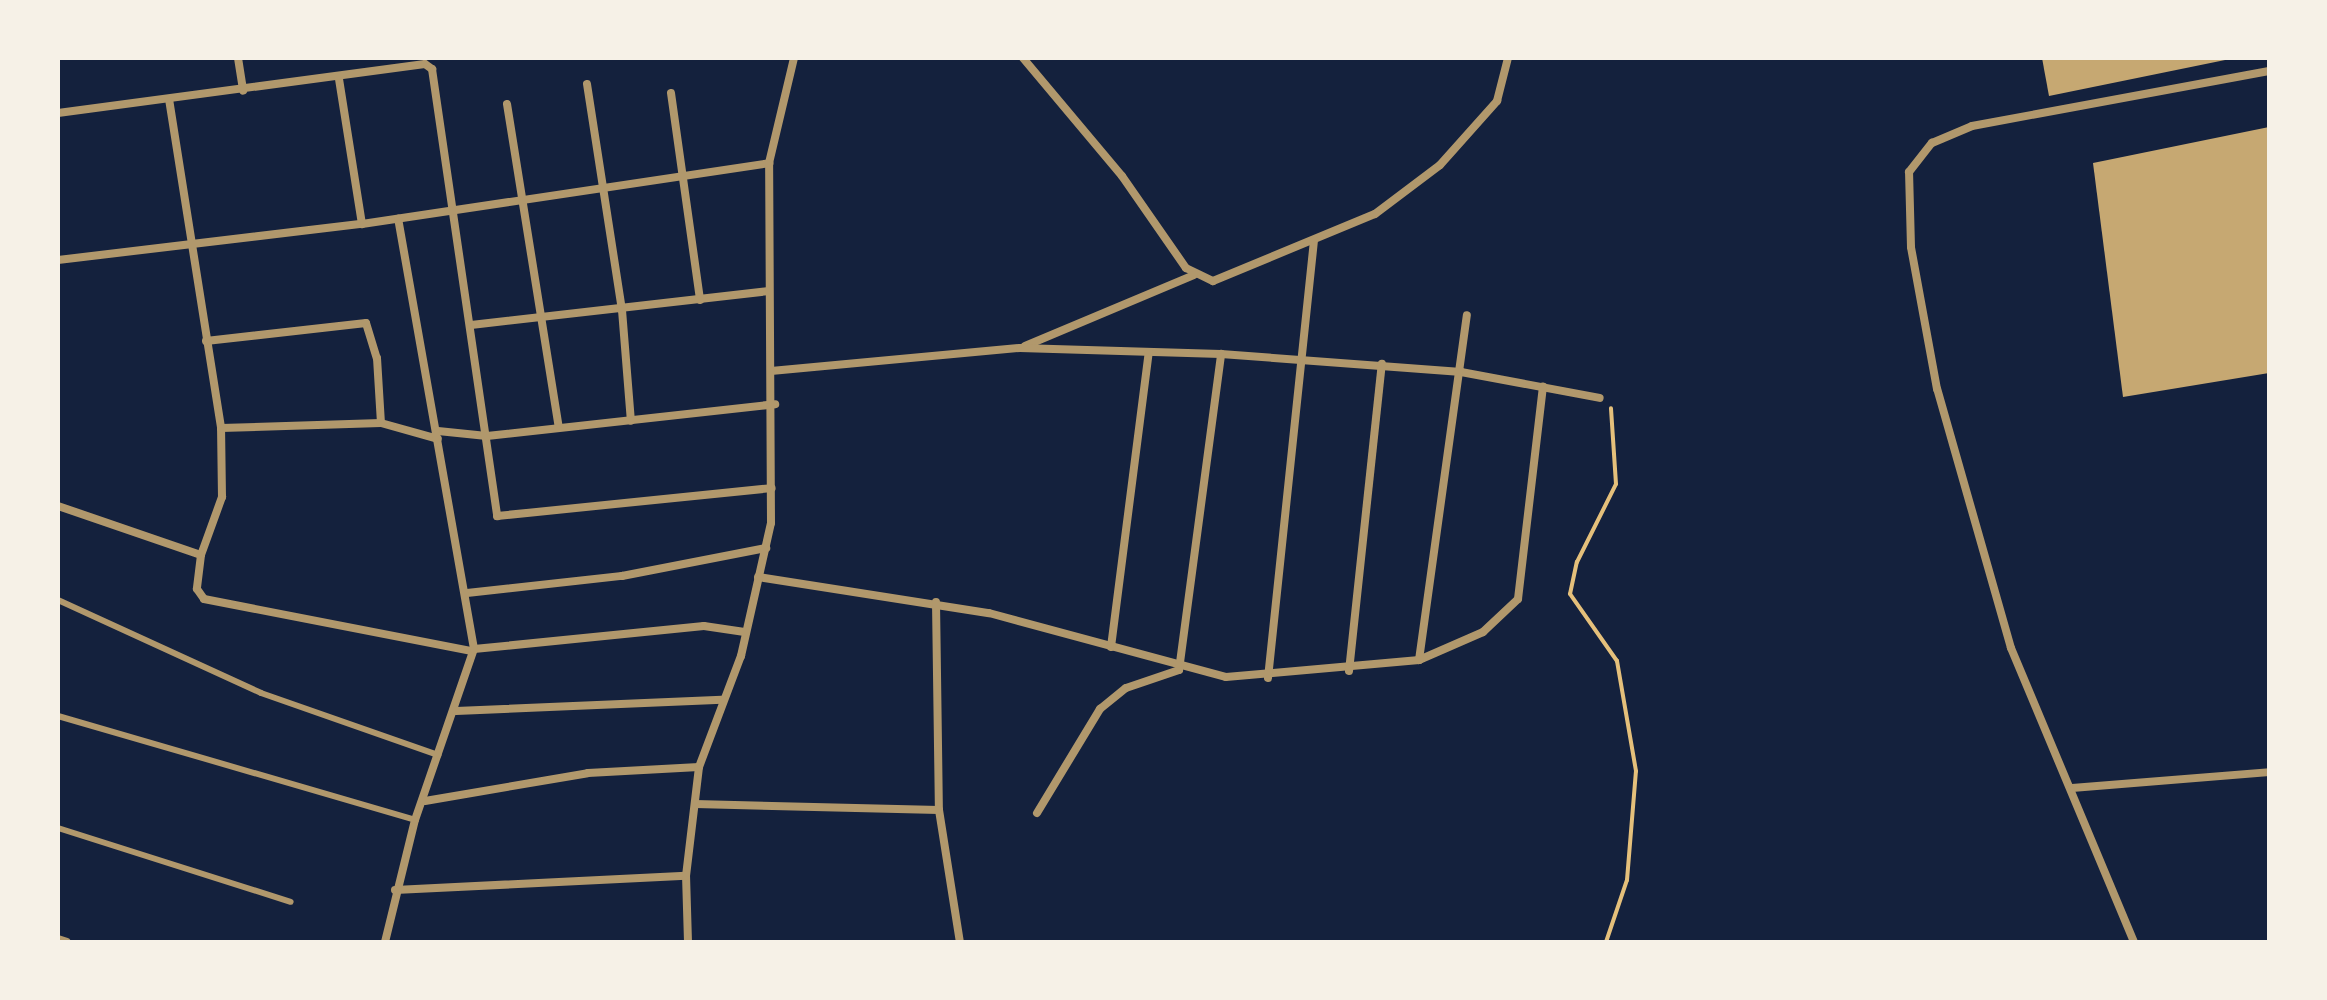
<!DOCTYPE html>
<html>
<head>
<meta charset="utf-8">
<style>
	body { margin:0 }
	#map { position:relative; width:2327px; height:1000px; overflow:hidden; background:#14213d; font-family:"Work Sans",sans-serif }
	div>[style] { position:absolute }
	.building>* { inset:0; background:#c6a872 }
	.path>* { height:4px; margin:-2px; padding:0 2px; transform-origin:2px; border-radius:2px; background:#e5c07b }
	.service>* { height:6px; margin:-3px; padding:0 3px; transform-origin:3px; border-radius:3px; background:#b1986c }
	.minor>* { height:8px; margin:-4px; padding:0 4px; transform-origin:4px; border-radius:4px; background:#b1986c }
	span { translate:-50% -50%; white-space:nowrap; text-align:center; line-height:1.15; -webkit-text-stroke:8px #f6f1e7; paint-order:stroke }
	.frame { position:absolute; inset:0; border:60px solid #f6f1e7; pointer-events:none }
</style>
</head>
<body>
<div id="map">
	<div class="building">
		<div style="clip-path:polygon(2042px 58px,2230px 58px,2230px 59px,2049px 96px)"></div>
		<div style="clip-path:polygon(2269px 127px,2269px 373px,2123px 397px,2093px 163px)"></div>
	</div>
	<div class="path">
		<div style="left:1606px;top:942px;width:65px;rotate:-71.3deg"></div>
		<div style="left:1627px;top:880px;width:109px;rotate:-85.3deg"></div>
		<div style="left:1636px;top:771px;width:112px;rotate:-99.8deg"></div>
		<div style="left:1617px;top:661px;width:82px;rotate:-125deg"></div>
		<div style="left:1570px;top:594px;width:33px;rotate:-78deg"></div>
		<div style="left:1577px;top:562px;width:87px;rotate:-63.4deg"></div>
		<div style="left:1616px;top:484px;width:76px;rotate:-93.8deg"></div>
	</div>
	<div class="service">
		<div style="left:58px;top:600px;width:223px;rotate:24.6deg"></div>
		<div style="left:261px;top:693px;width:188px;rotate:19.3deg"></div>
		<div style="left:58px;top:716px;width:372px;rotate:16.2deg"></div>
		<div style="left:58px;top:828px;width:244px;rotate:17.6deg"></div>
	</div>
	<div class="minor">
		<div style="left:238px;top:58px;width:33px;rotate:81deg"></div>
		<div style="left:1023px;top:58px;width:154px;rotate:50deg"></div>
		<div style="left:1122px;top:176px;width:112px;rotate:55.2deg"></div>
		<div style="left:1186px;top:268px;width:30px;rotate:26deg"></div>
		<div style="left:1213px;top:281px;width:175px;rotate:-22.5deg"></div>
		<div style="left:1375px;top:214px;width:81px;rotate:-37deg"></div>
		<div style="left:1440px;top:165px;width:86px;rotate:-48.3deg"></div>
		<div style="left:1497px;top:101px;width:44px;rotate:-75.7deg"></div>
		<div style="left:339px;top:79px;width:147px;rotate:81deg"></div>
		<div style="left:587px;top:84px;width:229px;rotate:81.2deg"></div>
		<div style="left:622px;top:310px;width:111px;rotate:85.4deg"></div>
		<div style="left:671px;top:93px;width:209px;rotate:82deg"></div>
		<div style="left:169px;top:99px;width:333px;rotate:81deg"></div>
		<div style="left:221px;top:428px;width:160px;rotate:-1.8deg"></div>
		<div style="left:381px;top:423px;width:59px;rotate:15.7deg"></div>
		<div style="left:507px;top:104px;width:327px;rotate:80.9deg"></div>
		<div style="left:58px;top:113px;width:370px;rotate:-7.6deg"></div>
		<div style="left:425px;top:64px;width:9px;rotate:36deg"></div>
		<div style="left:432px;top:69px;width:452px;rotate:81.7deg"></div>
		<div style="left:497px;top:516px;width:276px;rotate:-5.8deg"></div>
		<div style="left:58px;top:260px;width:306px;rotate:-6.8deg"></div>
		<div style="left:362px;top:224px;width:412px;rotate:-8.5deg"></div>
		<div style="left:471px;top:325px;width:300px;rotate:-6.5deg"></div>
		<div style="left:206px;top:341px;width:161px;rotate:-6.4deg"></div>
		<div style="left:366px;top:323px;width:37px;rotate:73deg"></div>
		<div style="left:377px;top:358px;width:65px;rotate:86.5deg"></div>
		<div style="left:1025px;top:346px;width:183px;rotate:-22.8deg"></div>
		<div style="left:771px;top:371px;width:250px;rotate:-5.3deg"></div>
		<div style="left:1020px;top:348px;width:201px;rotate:1.7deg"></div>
		<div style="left:1221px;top:354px;width:241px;rotate:4.3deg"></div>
		<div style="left:1461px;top:372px;width:141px;rotate:10.6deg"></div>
		<div style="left:438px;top:431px;width:49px;rotate:5.8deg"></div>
		<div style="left:487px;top:436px;width:290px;rotate:-6.3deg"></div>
		<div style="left:58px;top:506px;width:151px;rotate:18.9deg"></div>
		<div style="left:201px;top:555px;width:34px;rotate:97deg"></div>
		<div style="left:197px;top:589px;width:12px;rotate:55deg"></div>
		<div style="left:204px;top:599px;width:273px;rotate:11deg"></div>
		<div style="left:201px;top:555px;width:62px;rotate:-70.1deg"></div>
		<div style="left:222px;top:497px;width:69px;rotate:-90.8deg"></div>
		<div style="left:758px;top:577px;width:234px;rotate:8.9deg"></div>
		<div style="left:989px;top:613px;width:245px;rotate:15.1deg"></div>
		<div style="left:1226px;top:677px;width:194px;rotate:-5deg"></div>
		<div style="left:1419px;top:660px;width:70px;rotate:-23.6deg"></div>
		<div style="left:1483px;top:632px;width:48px;rotate:-43.3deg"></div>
		<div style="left:1518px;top:599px;width:214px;rotate:-83.3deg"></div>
		<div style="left:467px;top:593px;width:156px;rotate:-6.3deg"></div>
		<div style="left:622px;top:576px;width:147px;rotate:-11deg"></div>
		<div style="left:936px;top:602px;width:208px;rotate:89.2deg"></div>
		<div style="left:939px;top:810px;width:134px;rotate:81deg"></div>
		<div style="left:1111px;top:647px;width:297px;rotate:-82.7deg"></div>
		<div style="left:474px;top:649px;width:231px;rotate:-5.7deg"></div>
		<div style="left:704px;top:626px;width:41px;rotate:8.3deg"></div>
		<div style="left:1419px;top:660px;width:348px;rotate:-82.1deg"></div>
		<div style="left:1349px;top:671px;width:309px;rotate:-83.9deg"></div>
		<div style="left:1268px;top:678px;width:440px;rotate:-84deg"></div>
		<div style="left:456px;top:711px;width:266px;rotate:-2.4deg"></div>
		<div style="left:2072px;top:788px;width:198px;rotate:-4.6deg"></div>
		<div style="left:425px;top:801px;width:165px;rotate:-9.7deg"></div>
		<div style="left:588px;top:773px;width:111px;rotate:-3.1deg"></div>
		<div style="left:695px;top:804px;width:244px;rotate:1.4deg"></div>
		<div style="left:1037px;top:813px;width:122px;rotate:-58.8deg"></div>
		<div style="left:1100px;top:709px;width:33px;rotate:-39deg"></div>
		<div style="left:1126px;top:688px;width:56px;rotate:-18.8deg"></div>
		<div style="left:1179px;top:670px;width:319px;rotate:-82.4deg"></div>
		<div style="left:395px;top:890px;width:291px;rotate:-2.8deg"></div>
		<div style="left:58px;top:939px;width:9px;rotate:18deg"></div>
		<div style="left:385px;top:942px;width:126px;rotate:-76.2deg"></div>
		<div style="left:415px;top:820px;width:181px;rotate:-71deg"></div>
		<div style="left:474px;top:649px;width:437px;rotate:-100deg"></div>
		<div style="left:688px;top:942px;width:66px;rotate:-91.7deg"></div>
		<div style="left:686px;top:876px;width:110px;rotate:-83.2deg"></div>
		<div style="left:699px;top:767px;width:119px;rotate:-69.3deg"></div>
		<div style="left:741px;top:656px;width:136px;rotate:-77.3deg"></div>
		<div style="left:771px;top:523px;width:360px;rotate:-90.3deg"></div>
		<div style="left:769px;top:163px;width:108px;rotate:-76.6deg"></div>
		<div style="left:2134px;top:942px;width:319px;rotate:-112.7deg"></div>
		<div style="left:2011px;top:648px;width:269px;rotate:-105.9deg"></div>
		<div style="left:1937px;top:389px;width:144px;rotate:-100.4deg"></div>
		<div style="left:1911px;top:247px;width:75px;rotate:-91.5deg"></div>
		<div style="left:1909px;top:172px;width:37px;rotate:-52deg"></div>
		<div style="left:1932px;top:143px;width:43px;rotate:-23deg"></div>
		<div style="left:1972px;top:126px;width:302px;rotate:-10.5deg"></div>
	</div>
	<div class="frame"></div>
</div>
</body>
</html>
